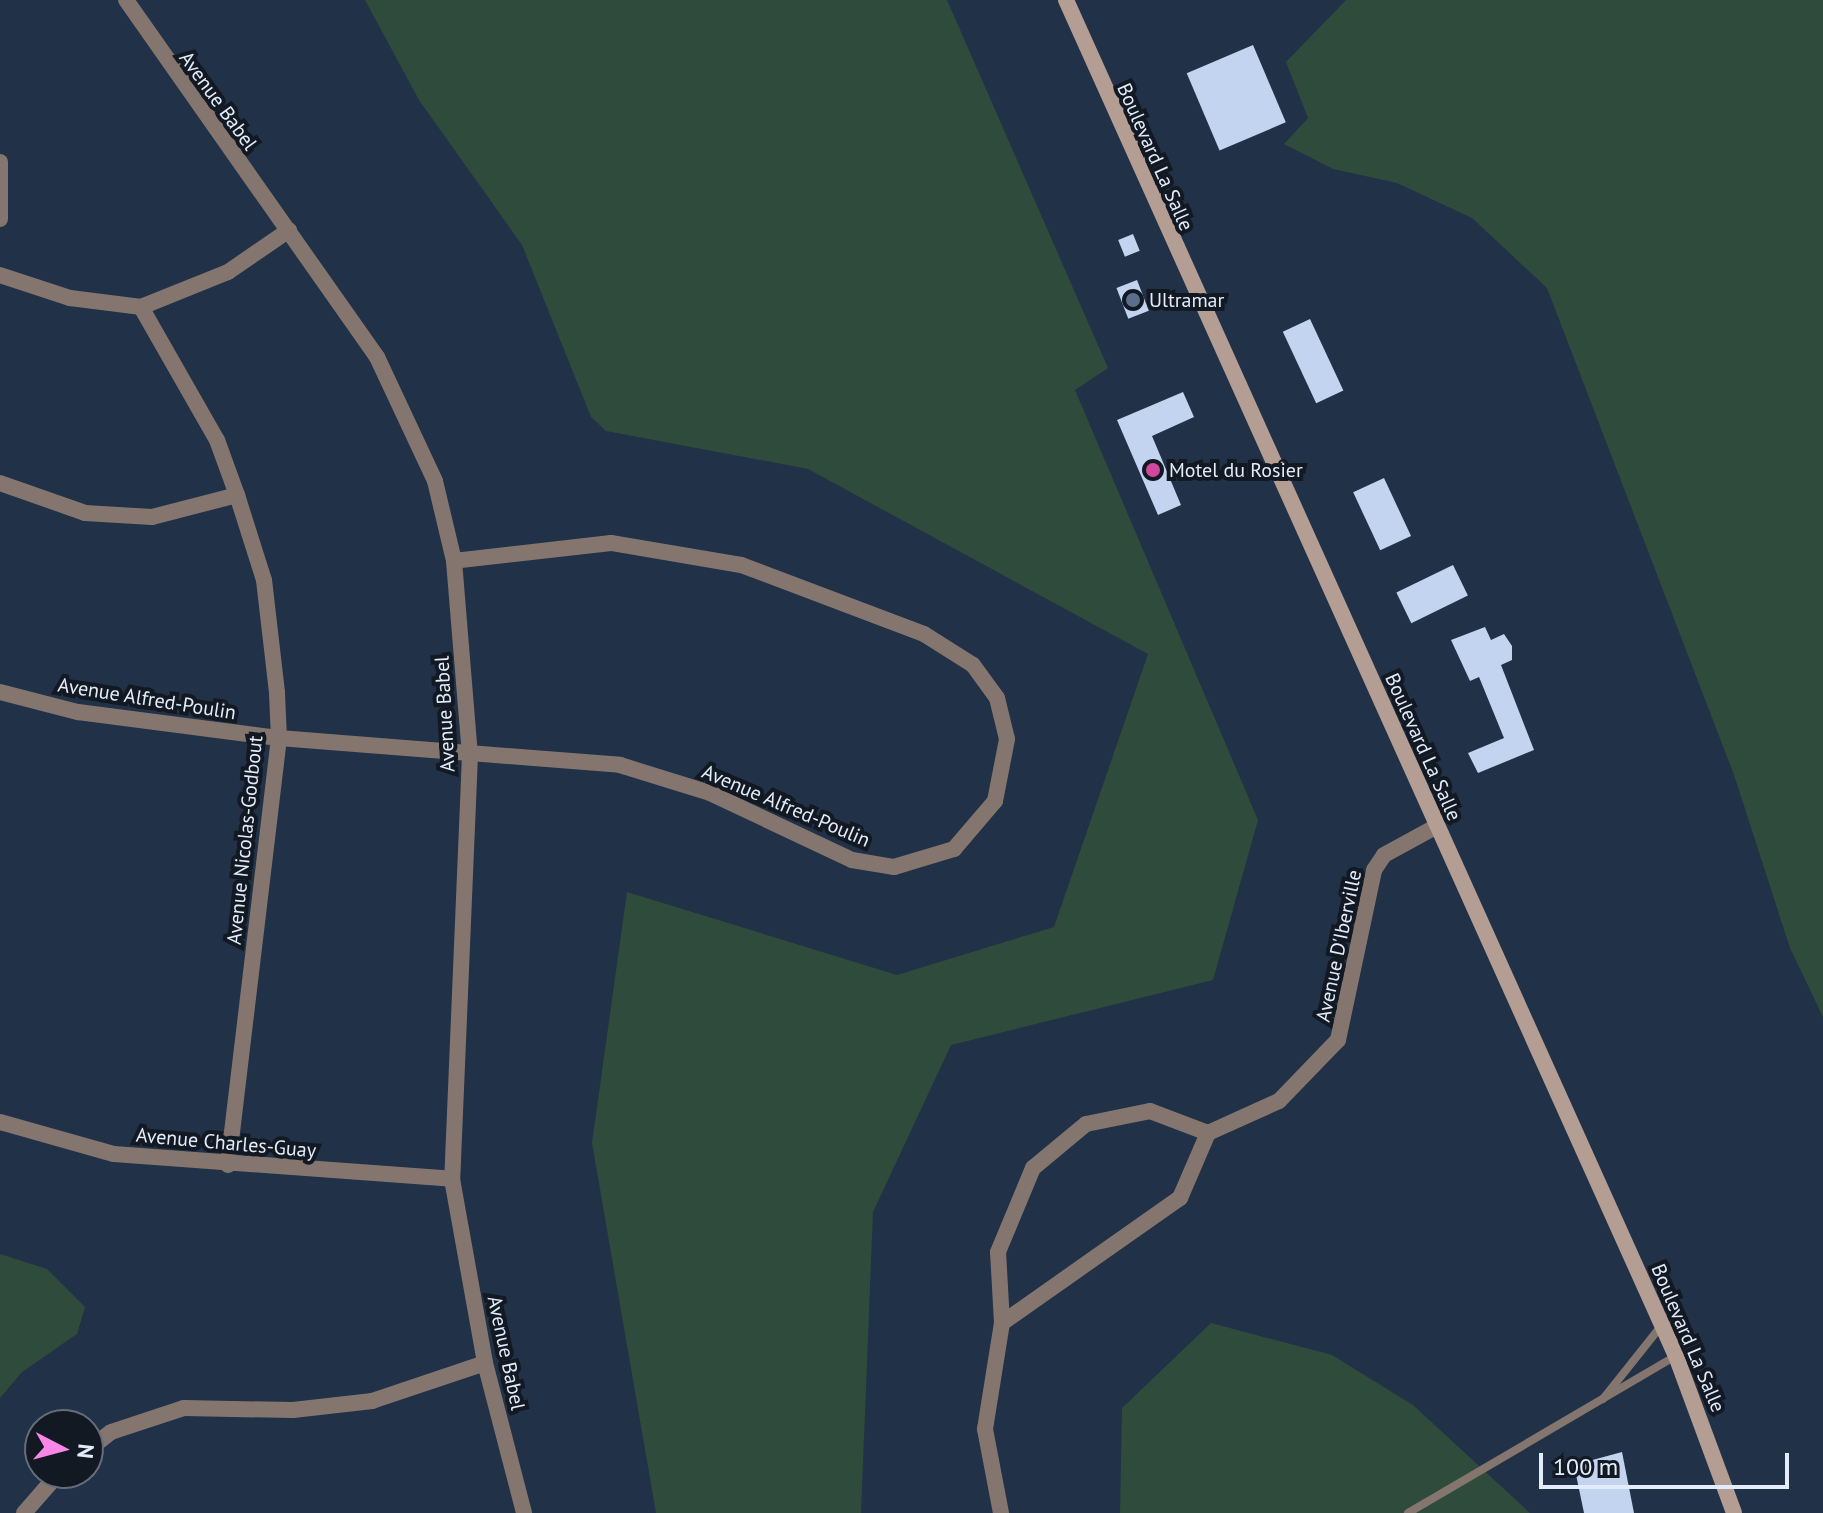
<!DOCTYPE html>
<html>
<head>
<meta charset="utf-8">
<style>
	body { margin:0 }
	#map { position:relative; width:1823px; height:1513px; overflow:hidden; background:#213147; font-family:"PT Sans",sans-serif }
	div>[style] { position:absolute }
	.green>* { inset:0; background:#2f4b3c }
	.building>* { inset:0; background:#c2d4ef; transform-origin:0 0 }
	.lane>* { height:8px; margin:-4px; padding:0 4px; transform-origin:4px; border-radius:4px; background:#84766f }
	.street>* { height:16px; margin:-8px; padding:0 8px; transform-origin:8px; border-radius:8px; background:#84766f }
	.secondary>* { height:16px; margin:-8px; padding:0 8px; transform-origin:8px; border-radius:8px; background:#b49d92 }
	.dots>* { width:22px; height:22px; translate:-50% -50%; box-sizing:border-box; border:4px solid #121923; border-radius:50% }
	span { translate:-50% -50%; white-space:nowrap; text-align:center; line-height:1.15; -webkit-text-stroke:8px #121923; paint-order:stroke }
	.street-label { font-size:20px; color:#e2ecfb }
	.poi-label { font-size:20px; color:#e2ecfb }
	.left { translate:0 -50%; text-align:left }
	.north { position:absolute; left:24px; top:1409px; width:80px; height:80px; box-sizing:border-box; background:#121923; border:2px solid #656d79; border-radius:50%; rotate:96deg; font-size:22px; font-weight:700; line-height:32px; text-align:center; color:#e2ecfb }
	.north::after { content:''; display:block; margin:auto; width:28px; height:36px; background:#fa87e7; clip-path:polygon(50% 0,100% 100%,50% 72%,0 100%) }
	.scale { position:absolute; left:1539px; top:1453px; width:250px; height:36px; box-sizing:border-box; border:4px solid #e2ecfb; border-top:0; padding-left:10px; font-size:24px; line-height:28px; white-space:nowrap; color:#e2ecfb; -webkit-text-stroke:6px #121923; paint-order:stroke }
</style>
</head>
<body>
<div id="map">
	<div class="green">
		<div style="clip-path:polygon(365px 0,947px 0,1108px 368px,1075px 390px,1258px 820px,1213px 980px,951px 1045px,873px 1212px,861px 1513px,656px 1513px,592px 1143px,627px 892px,897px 975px,1054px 927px,1148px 654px,808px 469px,606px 431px,591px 417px,522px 245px,419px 100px)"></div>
		<div style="clip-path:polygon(1346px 0,1823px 0,1823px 1017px,1790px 948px,1734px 775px,1547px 288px,1472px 218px,1397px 183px,1333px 169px,1284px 144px,1308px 118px,1286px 62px)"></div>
		<div style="clip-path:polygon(0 1254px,47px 1269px,85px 1307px,77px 1334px,22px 1372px,0 1398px)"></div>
		<div style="clip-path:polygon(1211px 1323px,1332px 1355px,1413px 1405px,1530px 1513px,1120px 1513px,1122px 1408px)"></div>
	</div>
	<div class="building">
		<div style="left:1253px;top:45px;width:84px;height:72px;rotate:67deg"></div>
		<div style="left:1133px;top:234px;width:18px;height:16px;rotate:68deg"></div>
		<div style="left:1137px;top:280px;width:33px;height:22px;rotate:69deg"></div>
		<div style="left:1310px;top:319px;width:79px;height:30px;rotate:65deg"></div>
		<div style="clip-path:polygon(1183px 392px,1194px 417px,1152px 436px,1181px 505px,1158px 515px,1117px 420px)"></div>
		<div style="left:1384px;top:478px;width:64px;height:34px;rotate:65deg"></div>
		<div style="left:1453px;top:565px;width:34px;height:63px;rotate:64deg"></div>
		<div style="clip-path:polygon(1485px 627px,1491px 640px,1504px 634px,1512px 646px,1512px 660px,1501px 665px,1534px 750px,1478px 773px,1468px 753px,1504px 738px,1479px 677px,1470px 681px,1451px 640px)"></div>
		<div style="clip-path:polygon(1622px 1452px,1634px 1513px,1584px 1513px,1574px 1465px)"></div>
	</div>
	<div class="lane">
		<div style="left:1603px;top:1399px;width:93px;rotate:-51.5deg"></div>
		<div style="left:1408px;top:1513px;width:311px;rotate:-30.4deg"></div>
	</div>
	<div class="street">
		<div style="left:126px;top:0;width:436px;rotate:54.9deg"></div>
		<div style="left:377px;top:357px;width:137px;rotate:64.9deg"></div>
		<div style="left:435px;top:481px;width:82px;rotate:76.6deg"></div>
		<div style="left:454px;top:561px;width:195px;rotate:85.3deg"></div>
		<div style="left:470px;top:755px;width:424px;rotate:92.4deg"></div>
		<div style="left:452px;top:1179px;width:187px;rotate:79.8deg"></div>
		<div style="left:485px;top:1363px;width:155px;rotate:75.4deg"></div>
		<div style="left:0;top:162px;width:57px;rotate:90deg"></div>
		<div style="left:0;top:275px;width:74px;rotate:18.2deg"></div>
		<div style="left:70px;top:298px;width:72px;rotate:7.2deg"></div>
		<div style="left:141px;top:307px;width:94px;rotate:-21.9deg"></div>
		<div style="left:228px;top:272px;width:74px;rotate:-34.5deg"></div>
		<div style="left:141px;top:307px;width:153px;rotate:60.3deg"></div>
		<div style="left:217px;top:440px;width:59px;rotate:70deg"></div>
		<div style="left:237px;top:495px;width:89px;rotate:72.4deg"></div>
		<div style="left:264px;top:580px;width:114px;rotate:83.4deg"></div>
		<div style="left:277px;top:693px;width:45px;rotate:87.5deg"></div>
		<div style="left:279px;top:738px;width:430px;rotate:96.8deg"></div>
		<div style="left:0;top:483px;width:90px;rotate:19.4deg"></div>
		<div style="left:85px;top:513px;width:67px;rotate:3.4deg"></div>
		<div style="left:152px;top:517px;width:88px;rotate:-14.5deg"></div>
		<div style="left:0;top:692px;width:81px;rotate:14.4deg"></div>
		<div style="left:78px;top:712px;width:203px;rotate:7.4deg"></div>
		<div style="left:279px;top:738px;width:342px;rotate:4.5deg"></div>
		<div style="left:620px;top:765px;width:94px;rotate:17.3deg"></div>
		<div style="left:710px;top:793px;width:157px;rotate:25.3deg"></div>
		<div style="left:852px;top:860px;width:43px;rotate:9.5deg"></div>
		<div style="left:894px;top:867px;width:63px;rotate:-16.7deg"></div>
		<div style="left:954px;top:849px;width:63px;rotate:-49.5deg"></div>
		<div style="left:995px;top:801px;width:63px;rotate:-79deg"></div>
		<div style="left:1007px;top:739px;width:42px;rotate:-103.7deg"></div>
		<div style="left:997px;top:698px;width:41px;rotate:-126deg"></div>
		<div style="left:973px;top:665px;width:58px;rotate:-147.7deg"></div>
		<div style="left:924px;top:634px;width:196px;rotate:-159.3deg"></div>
		<div style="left:741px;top:565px;width:132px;rotate:-170.4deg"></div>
		<div style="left:611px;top:543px;width:158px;rotate:173.5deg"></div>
		<div style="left:0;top:1122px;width:118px;rotate:15.7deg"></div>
		<div style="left:114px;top:1154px;width:339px;rotate:4.2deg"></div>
		<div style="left:1002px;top:1323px;width:71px;rotate:-93.2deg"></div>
		<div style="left:998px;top:1252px;width:91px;rotate:-67.4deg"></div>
		<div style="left:1033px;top:1168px;width:69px;rotate:-39.7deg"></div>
		<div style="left:1086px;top:1124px;width:65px;rotate:-11.5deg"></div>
		<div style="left:1150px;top:1111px;width:62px;rotate:20.8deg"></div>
		<div style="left:88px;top:1450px;width:29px;rotate:-38deg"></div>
		<div style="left:111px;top:1432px;width:77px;rotate:-18.2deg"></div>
		<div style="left:184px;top:1408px;width:109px;rotate:1.1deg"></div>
		<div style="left:293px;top:1410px;width:80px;rotate:-6.5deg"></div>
		<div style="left:372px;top:1401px;width:119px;rotate:-18.6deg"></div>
		<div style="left:24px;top:1513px;width:53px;rotate:-48.8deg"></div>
		<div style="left:1001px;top:1513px;width:86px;rotate:-100.8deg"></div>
		<div style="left:985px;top:1429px;width:107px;rotate:-80.9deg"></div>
		<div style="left:1002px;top:1323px;width:218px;rotate:-35.1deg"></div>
		<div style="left:1180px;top:1198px;width:71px;rotate:-66.7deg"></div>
		<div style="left:1208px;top:1133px;width:78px;rotate:-24.3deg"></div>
		<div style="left:1279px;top:1101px;width:85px;rotate:-46deg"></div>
		<div style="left:1338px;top:1040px;width:174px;rotate:-78deg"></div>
		<div style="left:1374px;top:870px;width:18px;rotate:-56deg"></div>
		<div style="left:1384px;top:855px;width:60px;rotate:-28.7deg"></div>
	</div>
	<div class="secondary">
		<div style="left:1066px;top:0;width:1487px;rotate:65.78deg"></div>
		<div style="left:1676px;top:1356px;width:167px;rotate:69.7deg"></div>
	</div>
	<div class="dots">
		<div style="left:1133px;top:300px;background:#5c6f8a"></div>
		<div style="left:1153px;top:470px;background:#d1479c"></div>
	</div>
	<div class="street-label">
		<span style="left:218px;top:101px;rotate:54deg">Avenue Babel</span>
		<span style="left:1155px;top:157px;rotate:66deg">Boulevard La Salle</span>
		<span style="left:147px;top:699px;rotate:9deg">Avenue Alfred-Poulin</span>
		<span style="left:445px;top:714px;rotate:-93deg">Avenue Babel</span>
		<span style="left:1423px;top:747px;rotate:66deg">Boulevard La Salle</span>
		<span style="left:786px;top:806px;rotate:23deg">Avenue Alfred-Poulin</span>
		<span style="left:245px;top:840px;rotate:-84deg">Avenue Nicolas-Godbout</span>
		<span style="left:1339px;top:946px;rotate:-78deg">Avenue D'Iberville</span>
		<span style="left:226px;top:1143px;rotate:5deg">Avenue Charles-Guay</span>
		<span style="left:1688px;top:1338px;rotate:67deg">Boulevard La Salle</span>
		<span style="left:506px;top:1353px;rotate:78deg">Avenue Babel</span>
	</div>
	<div class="poi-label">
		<span class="left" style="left:1149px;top:300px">Ultramar</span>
		<span class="left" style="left:1169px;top:470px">Motel du Rosier</span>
	</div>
	<div class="north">N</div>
	<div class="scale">100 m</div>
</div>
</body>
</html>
